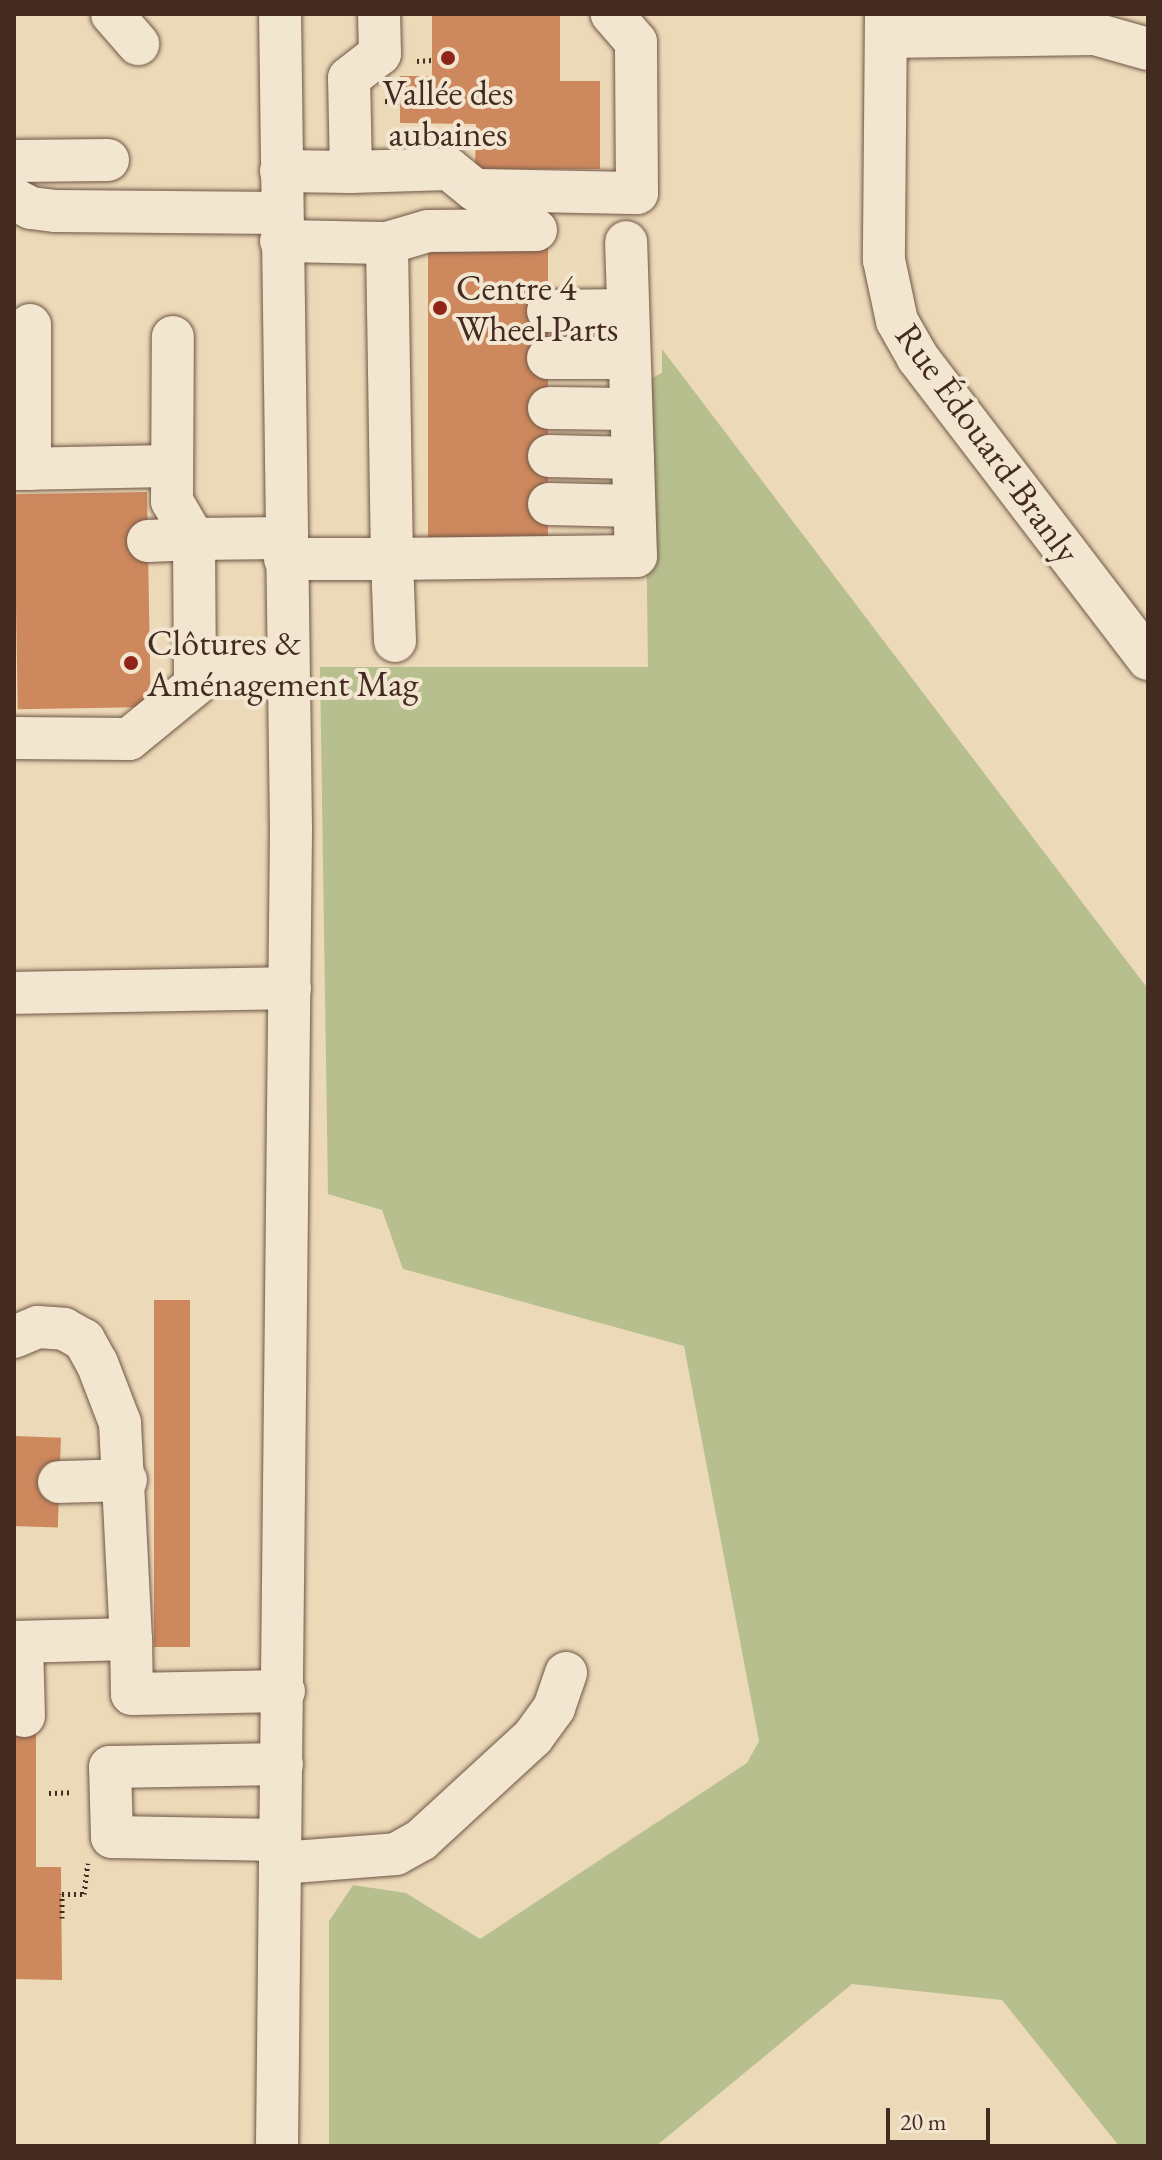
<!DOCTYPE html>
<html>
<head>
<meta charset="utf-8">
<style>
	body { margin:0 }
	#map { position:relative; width:1162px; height:2160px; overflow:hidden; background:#ecd9b7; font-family:"EB Garamond",serif }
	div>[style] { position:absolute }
	.green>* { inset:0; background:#b8bf8e }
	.building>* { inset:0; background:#cd885e; transform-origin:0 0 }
	.path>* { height:5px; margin-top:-2.5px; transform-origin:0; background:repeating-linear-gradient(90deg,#442b22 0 2px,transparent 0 6px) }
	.roads { filter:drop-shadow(0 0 2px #6e5647) drop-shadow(0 0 2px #6e5647) }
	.minor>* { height:42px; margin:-21px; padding:0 21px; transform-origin:21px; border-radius:21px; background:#f3e6d0 }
	.dots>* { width:22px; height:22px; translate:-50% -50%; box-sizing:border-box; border:4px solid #f3e6d0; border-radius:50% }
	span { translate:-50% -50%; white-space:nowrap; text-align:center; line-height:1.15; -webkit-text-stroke:8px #f3e6d0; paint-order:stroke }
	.poi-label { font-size:36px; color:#442b22 }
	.left { translate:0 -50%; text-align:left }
	.street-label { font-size:36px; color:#442b22 }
	.frame { position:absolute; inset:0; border:16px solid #442b22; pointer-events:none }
	.scale { position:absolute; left:886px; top:2108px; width:104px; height:36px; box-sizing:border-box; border:4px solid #442b22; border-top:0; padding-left:10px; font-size:24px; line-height:28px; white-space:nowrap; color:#442b22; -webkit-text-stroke:6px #f3e6d0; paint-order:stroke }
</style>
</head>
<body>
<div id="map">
	<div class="green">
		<div style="clip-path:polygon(662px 349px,1148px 989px,1148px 2146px,1119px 2146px,1002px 2000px,852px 1984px,656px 2146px,329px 2146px,329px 1921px,353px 1885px,406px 1893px,480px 1939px,747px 1763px,759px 1741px,684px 1346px,403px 1269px,382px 1210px,328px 1194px,320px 667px,648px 667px,644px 382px,662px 373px)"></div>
	</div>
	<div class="building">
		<div style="clip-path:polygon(432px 14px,560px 14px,560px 81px,600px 81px,600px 169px,475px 169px,476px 124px,400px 123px,400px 76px,432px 76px)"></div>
		<div style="left:428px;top:245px;width:120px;height:295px"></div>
		<div style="left:147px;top:492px;width:215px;height:133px;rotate:89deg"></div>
		<div style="left:154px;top:1300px;width:36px;height:347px"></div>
		<div style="left:14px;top:1436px;width:47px;height:90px;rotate:2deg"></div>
		<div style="clip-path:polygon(14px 1716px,36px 1716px,36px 1867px,61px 1867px,62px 1980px,14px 1979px)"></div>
	</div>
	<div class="path">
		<div style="left:417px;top:61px;width:15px;rotate:-4deg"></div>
		<div style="left:385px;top:101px;width:15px;rotate:4deg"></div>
		<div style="left:49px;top:1793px;width:23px;rotate:-2deg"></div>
		<div style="left:62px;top:1918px;width:24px;rotate:-90deg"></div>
		<div style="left:62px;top:1894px;width:22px"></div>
		<div style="left:84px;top:1894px;width:31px;rotate:-83deg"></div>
	</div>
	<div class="roads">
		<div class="minor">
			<div style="left:112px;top:14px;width:40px;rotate:49deg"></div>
			<div style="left:886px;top:14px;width:246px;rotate:90.5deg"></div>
			<div style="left:884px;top:260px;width:62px;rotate:78deg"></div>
			<div style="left:897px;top:321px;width:43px;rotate:60.4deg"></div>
			<div style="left:918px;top:358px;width:379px;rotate:52.6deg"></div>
			<div style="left:886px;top:37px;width:209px;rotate:-0.8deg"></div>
			<div style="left:1095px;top:34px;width:55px;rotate:15.8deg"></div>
			<div style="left:14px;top:161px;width:94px;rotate:-0.6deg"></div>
			<div style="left:281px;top:171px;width:70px;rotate:0.8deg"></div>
			<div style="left:351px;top:172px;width:94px;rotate:-91.2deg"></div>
			<div style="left:349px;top:78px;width:39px;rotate:-38deg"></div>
			<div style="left:380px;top:54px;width:40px;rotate:-91.4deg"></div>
			<div style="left:351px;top:172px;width:98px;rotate:-1.8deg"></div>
			<div style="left:449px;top:169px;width:33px;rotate:39deg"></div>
			<div style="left:475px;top:190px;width:162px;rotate:1.1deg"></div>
			<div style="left:637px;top:193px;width:151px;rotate:-90.4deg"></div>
			<div style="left:636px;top:42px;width:37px;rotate:-131deg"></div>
			<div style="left:14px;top:199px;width:19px;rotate:28deg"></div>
			<div style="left:31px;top:208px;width:25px;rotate:7deg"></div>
			<div style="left:56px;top:211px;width:225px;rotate:0.5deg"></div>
			<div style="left:281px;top:241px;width:106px;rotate:1.1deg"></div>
			<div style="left:387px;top:243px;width:316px;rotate:89.1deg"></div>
			<div style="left:392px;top:559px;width:107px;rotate:180deg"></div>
			<div style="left:387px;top:243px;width:43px;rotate:-16.3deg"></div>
			<div style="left:428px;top:231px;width:108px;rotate:-0.5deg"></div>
			<div style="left:548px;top:311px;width:80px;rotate:-0.7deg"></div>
			<div style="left:548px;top:358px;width:81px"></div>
			<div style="left:549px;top:408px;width:82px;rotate:0.7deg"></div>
			<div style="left:549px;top:456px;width:84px;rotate:1.4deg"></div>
			<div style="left:14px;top:469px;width:158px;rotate:-1.1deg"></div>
			<div style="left:30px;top:469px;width:144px;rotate:-90deg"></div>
			<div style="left:549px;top:504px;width:85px;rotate:1.3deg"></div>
			<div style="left:284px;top:538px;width:90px;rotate:179.4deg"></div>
			<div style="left:194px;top:539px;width:133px;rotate:89.6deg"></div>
			<div style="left:195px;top:672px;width:92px;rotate:0.6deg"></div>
			<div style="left:148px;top:541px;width:46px;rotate:-2.5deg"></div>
			<div style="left:194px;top:539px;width:44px;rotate:-120.1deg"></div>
			<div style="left:172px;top:501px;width:164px;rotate:-89.7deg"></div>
			<div style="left:395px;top:641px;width:82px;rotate:-92.1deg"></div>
			<div style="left:392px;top:559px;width:244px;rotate:-0.7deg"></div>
			<div style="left:636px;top:556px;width:314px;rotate:-91.8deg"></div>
			<div style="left:14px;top:738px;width:115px;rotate:0.5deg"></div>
			<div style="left:129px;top:739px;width:85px;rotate:-39.3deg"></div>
			<div style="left:195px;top:685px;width:13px;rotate:-90deg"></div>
			<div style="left:14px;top:993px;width:276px;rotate:-1deg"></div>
			<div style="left:14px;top:1337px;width:26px;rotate:-23deg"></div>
			<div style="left:38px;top:1327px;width:26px;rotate:4deg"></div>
			<div style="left:64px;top:1329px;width:23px;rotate:29deg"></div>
			<div style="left:84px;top:1340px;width:26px;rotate:61deg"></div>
			<div style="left:97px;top:1363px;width:64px;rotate:69deg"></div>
			<div style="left:120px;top:1423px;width:216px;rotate:87.1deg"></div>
			<div style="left:59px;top:1482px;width:67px;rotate:-1.7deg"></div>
			<div style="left:14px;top:1642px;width:117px;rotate:-1.5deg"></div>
			<div style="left:131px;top:1639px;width:55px;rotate:89deg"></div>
			<div style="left:132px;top:1694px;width:152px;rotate:-1.1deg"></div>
			<div style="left:22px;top:1642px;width:74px;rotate:88.5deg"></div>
			<div style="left:280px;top:1840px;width:168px;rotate:-179deg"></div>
			<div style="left:112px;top:1837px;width:70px;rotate:-91.6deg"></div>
			<div style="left:110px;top:1767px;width:172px;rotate:-1deg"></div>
			<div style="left:280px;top:1863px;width:116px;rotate:-4.4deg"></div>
			<div style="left:396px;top:1854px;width:29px;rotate:-29deg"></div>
			<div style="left:421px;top:1840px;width:152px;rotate:-42.6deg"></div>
			<div style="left:533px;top:1737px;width:36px;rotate:-54deg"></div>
			<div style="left:554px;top:1708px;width:37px;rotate:-71deg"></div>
			<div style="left:277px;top:2146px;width:1317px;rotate:-89.39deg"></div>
			<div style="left:291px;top:829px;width:815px;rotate:-90.77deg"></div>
		</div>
	</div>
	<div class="dots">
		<div style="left:448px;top:58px;background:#8f2418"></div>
		<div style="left:440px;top:308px;background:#8f2418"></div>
		<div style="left:131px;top:663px;background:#8f2418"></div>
	</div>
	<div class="poi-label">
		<span style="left:448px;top:113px">Vallée des<br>aubaines</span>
		<span class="left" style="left:456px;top:308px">Centre 4<br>Wheel Parts</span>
		<span class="left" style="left:147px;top:663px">Clôtures &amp;<br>Aménagement Mag</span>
	</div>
	<div class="street-label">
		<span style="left:988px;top:443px;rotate:54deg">Rue Édouard-Branly</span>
	</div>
	<div class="frame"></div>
	<div class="scale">20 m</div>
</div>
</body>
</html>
